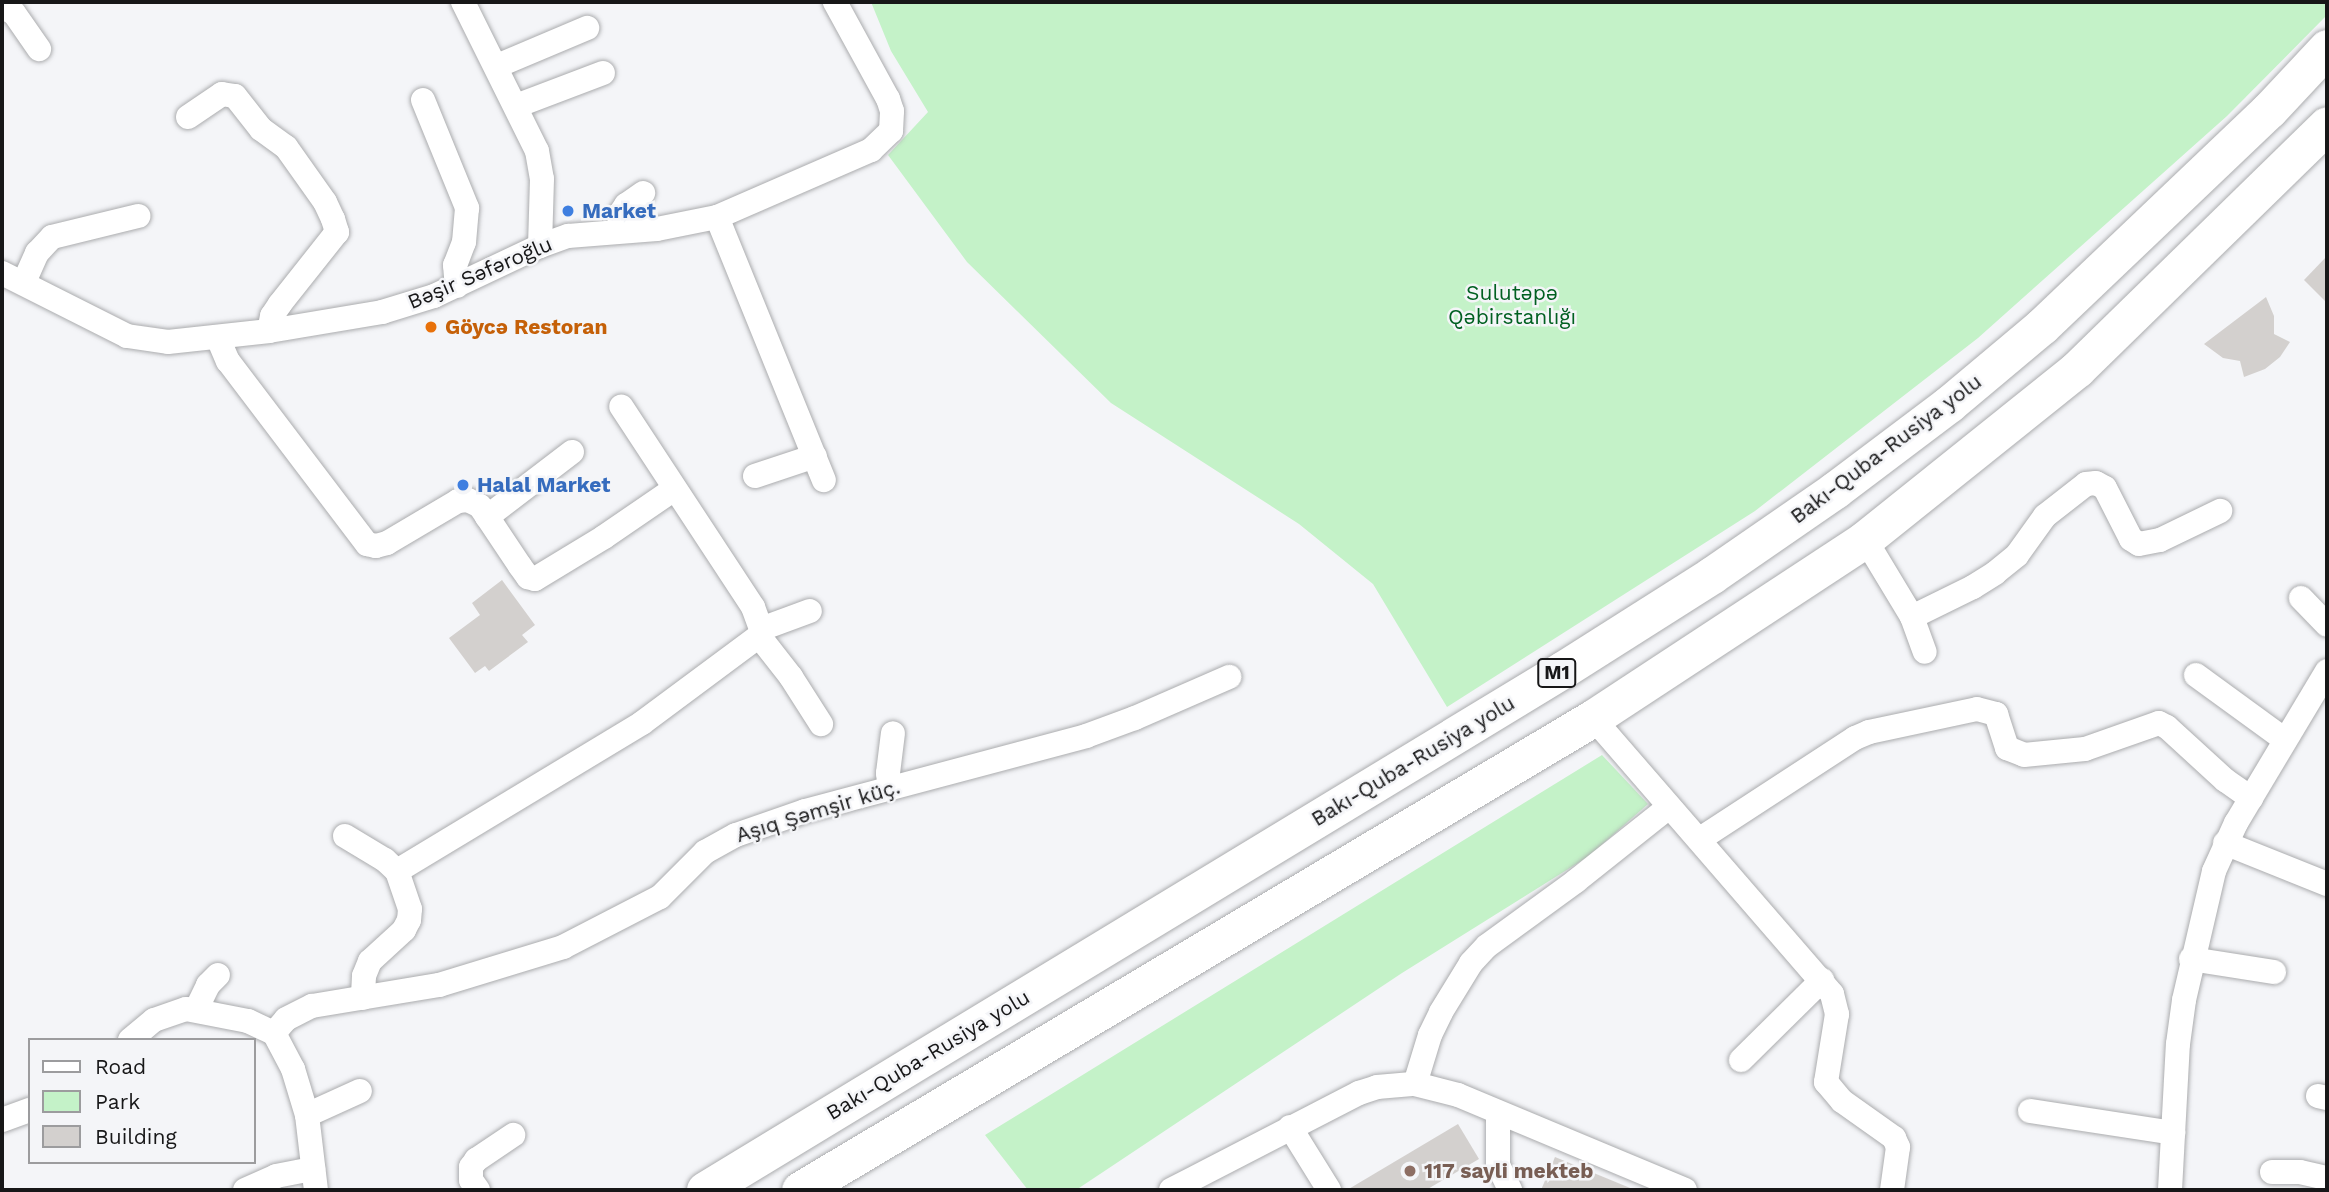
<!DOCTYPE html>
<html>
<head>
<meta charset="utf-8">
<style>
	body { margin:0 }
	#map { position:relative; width:2329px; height:1192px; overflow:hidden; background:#f4f5f8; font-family:"Work Sans",sans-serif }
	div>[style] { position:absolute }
	.green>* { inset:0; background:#c4f2c8 }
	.building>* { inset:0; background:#d3d0ce }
	.roads { filter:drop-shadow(0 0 2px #abacae) drop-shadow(0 0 2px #abacae) }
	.minor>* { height:24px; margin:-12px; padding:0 12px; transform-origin:12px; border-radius:12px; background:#fff }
	.highway>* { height:37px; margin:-18.5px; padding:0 18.5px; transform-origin:18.5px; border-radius:18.5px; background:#fff }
	.dots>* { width:19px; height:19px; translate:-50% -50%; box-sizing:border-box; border:4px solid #f4f5f8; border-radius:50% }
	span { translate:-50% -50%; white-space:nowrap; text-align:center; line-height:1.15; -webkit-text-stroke:5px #f4f5f8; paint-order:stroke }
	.shield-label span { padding:2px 5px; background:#f4f5f8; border:2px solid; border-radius:5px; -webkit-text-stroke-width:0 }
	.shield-label { font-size:19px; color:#171718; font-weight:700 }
	.shop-label { font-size:21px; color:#366cbe; font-weight:700 }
	.left { translate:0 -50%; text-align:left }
	.street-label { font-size:21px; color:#171718 }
	.park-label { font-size:21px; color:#016021 }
	.food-label { font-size:21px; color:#c56008; font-weight:700 }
	.education-label { font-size:21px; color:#785e54; font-weight:700 }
	.frame { position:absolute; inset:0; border:4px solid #171718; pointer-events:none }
	.legend { position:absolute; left:28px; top:1038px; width:228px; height:126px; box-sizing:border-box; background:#f4f5f8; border:2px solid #9c9c9e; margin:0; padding:9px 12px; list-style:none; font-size:21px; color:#171718 }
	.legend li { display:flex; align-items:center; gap:14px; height:35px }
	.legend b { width:35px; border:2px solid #9c9c9e }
</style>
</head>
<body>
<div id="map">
	<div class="green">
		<div style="clip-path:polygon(871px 2px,2327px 2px,2327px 15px,2227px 116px,1978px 338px,1755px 511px,1447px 707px,1373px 584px,1299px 524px,1111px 403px,967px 262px,888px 155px,928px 112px,891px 51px)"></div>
		<div style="clip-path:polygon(1602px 755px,1648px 804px,1589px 856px,1402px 973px,1076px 1190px,1028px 1190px,985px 1135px)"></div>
	</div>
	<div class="building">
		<div style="clip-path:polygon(2327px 256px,2327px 303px,2304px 280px)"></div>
		<div style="clip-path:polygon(2266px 297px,2274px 316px,2274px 334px,2290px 342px,2280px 357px,2265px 369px,2244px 377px,2240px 361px,2223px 358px,2204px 344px)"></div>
		<div style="clip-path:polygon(502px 580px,535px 625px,522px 635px,528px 642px,489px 671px,485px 666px,475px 673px,449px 638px,480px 615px,472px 603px)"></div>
		<div style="clip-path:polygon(1458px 1124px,1479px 1159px,1426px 1190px,1347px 1190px)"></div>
		<div style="clip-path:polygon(1555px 1157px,1635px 1190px,1541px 1190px)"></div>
	</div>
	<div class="roads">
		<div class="minor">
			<div style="left:463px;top:2px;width:166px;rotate:63.6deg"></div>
			<div style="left:537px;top:151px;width:28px;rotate:80deg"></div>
			<div style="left:542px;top:179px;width:67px;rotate:91.7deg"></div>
			<div style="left:2px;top:7px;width:13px;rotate:27deg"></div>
			<div style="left:14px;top:13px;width:44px;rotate:55.2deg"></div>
			<div style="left:497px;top:66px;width:98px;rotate:-22.9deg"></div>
			<div style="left:423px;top:100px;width:117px;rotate:67.8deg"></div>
			<div style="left:467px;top:208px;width:34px;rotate:95deg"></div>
			<div style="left:464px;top:242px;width:25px;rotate:111deg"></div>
			<div style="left:455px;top:265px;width:21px;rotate:85deg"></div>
			<div style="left:516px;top:106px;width:93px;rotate:-20.8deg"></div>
			<div style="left:188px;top:117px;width:41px;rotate:-34.1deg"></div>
			<div style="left:222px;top:94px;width:13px;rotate:9deg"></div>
			<div style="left:235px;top:96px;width:42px;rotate:51.8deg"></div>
			<div style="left:261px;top:129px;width:31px;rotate:36deg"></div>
			<div style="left:286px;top:147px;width:67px;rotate:54.7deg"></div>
			<div style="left:325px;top:202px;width:19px;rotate:65deg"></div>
			<div style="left:333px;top:219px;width:14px;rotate:73deg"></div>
			<div style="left:337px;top:232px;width:92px;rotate:128.4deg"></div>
			<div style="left:280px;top:304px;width:14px;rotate:124deg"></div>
			<div style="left:272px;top:316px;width:15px;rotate:101deg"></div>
			<div style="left:717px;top:217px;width:284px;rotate:67.9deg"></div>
			<div style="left:619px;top:231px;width:17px;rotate:-87deg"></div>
			<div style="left:620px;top:214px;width:11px;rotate:-56deg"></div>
			<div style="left:626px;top:205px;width:21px;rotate:-35deg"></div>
			<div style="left:2px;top:273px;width:140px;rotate:26.7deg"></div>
			<div style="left:127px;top:336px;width:41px;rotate:8.3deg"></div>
			<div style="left:168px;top:342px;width:102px;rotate:-6.2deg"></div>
			<div style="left:269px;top:331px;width:115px;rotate:-9.5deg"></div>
			<div style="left:382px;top:312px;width:54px;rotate:-17.1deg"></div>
			<div style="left:434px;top:296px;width:117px;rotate:-25.3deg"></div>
			<div style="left:540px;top:246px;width:30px;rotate:-20deg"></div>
			<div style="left:568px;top:236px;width:89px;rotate:-4.5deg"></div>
			<div style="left:657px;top:229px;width:61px;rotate:-11.3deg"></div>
			<div style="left:717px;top:217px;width:168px;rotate:-23.5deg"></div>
			<div style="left:871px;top:150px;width:28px;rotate:-44deg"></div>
			<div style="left:891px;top:131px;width:20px;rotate:-87deg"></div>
			<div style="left:892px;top:111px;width:13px;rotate:-108deg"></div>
			<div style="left:888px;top:99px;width:111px;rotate:-118.7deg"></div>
			<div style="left:24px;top:282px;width:32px;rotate:-66deg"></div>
			<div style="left:37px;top:253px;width:22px;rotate:-47deg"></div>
			<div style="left:52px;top:237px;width:89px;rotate:-13.7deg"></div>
			<div style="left:218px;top:338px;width:25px;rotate:67deg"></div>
			<div style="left:228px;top:361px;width:230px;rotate:52.8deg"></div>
			<div style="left:367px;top:544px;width:9px;rotate:13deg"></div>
			<div style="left:376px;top:546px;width:11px;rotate:-15deg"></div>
			<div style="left:387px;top:543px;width:82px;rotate:-30.6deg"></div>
			<div style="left:458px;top:501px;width:10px;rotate:-6deg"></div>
			<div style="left:468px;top:500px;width:13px;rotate:27deg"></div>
			<div style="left:480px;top:506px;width:72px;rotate:56.3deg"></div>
			<div style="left:520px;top:566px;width:14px;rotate:54deg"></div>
			<div style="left:528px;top:577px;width:7px;rotate:16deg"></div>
			<div style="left:535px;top:579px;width:81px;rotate:-31.3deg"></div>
			<div style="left:604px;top:537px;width:85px;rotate:-34.4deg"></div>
			<div style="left:755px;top:476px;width:63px;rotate:-18.4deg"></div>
			<div style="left:487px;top:517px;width:107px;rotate:-37.4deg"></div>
			<div style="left:1865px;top:539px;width:91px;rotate:58.9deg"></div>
			<div style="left:1912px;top:617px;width:37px;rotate:70deg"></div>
			<div style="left:2301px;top:598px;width:37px;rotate:46deg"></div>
			<div style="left:1912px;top:617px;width:68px;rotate:-26.2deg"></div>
			<div style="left:1973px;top:587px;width:26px;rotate:-32deg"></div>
			<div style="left:1995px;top:573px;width:28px;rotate:-39deg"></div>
			<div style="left:2017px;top:555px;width:48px;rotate:-54.3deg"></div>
			<div style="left:2045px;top:516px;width:52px;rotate:-38deg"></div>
			<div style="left:2086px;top:484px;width:10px;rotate:-6deg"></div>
			<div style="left:2096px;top:483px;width:10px;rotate:29deg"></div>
			<div style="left:2105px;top:488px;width:57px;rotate:63deg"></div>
			<div style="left:2131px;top:539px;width:9px;rotate:32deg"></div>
			<div style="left:2139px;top:544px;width:21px;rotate:-11deg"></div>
			<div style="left:2160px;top:540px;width:67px;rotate:-25.8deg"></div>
			<div style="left:761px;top:629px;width:52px;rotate:-20.2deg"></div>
			<div style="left:759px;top:636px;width:52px;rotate:52deg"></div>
			<div style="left:791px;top:677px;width:56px;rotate:57.4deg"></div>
			<div style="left:2196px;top:675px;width:110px;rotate:36.1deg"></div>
			<div style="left:1593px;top:718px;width:365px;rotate:49.1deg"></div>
			<div style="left:1832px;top:994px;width:21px;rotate:76deg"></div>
			<div style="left:1837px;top:1014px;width:69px;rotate:99.2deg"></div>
			<div style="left:1826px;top:1082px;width:25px;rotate:50deg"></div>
			<div style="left:1842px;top:1101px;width:64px;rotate:35.4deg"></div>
			<div style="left:1894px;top:1138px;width:10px;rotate:66deg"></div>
			<div style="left:1898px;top:1147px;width:43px;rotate:97.9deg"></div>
			<div style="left:890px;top:788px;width:15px;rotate:-98deg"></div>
			<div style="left:888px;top:773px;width:40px;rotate:-82.9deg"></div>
			<div style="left:345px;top:836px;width:47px;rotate:31deg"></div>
			<div style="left:385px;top:860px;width:16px;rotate:43deg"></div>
			<div style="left:397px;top:871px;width:40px;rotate:71.1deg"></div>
			<div style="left:410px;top:909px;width:11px;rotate:95deg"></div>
			<div style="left:409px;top:920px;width:11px;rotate:117deg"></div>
			<div style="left:404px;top:930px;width:46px;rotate:137.6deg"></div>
			<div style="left:370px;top:961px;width:16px;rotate:112deg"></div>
			<div style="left:364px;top:976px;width:22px;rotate:93deg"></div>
			<div style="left:1700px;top:839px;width:185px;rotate:-33.1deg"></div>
			<div style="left:1855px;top:738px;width:15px;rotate:-23deg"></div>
			<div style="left:1869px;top:732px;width:110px;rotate:-12deg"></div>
			<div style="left:1977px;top:709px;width:20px;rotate:15deg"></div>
			<div style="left:1996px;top:714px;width:36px;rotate:72deg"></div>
			<div style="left:2007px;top:748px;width:18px;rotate:22deg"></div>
			<div style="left:2024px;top:755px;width:61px;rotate:-5.6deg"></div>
			<div style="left:2085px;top:749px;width:78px;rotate:-19.4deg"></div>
			<div style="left:2159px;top:723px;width:9px;rotate:27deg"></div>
			<div style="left:2167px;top:727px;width:79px;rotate:42.4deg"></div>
			<div style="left:2225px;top:780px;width:32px;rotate:35deg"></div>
			<div style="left:2225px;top:843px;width:110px;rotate:21.9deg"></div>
			<div style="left:397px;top:871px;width:286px;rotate:-31.1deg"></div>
			<div style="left:642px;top:723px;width:146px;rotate:-36.6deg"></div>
			<div style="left:759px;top:636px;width:7px;rotate:-74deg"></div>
			<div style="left:761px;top:629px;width:23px;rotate:-110deg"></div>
			<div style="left:753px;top:607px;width:240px;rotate:-123.3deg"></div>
			<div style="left:2191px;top:959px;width:84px;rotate:8.9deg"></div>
			<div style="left:196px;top:1010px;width:28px;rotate:-64deg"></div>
			<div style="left:208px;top:985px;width:14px;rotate:-45deg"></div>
			<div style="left:274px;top:1033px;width:18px;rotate:-49deg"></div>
			<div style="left:286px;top:1019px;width:29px;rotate:-27deg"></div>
			<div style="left:312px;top:1006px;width:129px;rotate:-9.4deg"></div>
			<div style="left:439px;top:985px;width:130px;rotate:-17deg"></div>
			<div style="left:563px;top:947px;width:109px;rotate:-27.3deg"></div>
			<div style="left:660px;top:897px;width:64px;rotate:-45deg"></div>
			<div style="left:705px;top:852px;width:35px;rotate:-29deg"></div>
			<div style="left:736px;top:835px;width:73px;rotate:-19.2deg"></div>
			<div style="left:805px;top:811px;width:291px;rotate:-14.9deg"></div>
			<div style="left:1086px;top:736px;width:52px;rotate:-20.2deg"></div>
			<div style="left:1135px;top:718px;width:103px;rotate:-23.6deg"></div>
			<div style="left:130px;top:1040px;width:31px;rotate:-40deg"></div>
			<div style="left:154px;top:1020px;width:34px;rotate:-19deg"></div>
			<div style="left:186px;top:1009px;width:63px;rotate:11deg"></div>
			<div style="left:248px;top:1021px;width:29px;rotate:25deg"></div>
			<div style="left:274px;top:1033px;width:41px;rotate:62.2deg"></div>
			<div style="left:293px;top:1069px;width:48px;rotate:73.1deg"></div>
			<div style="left:307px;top:1115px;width:76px;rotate:83.2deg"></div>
			<div style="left:1741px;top:1060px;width:114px;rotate:-44.6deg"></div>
			<div style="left:1415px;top:1084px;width:51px;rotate:-73deg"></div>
			<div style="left:1430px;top:1035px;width:25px;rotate:-64deg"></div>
			<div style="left:1441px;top:1012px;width:57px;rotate:-58.5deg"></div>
			<div style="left:1471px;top:963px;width:23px;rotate:-47deg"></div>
			<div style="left:1487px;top:946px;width:110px;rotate:-36.1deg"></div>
			<div style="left:1576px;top:881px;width:119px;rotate:-38.5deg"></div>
			<div style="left:2318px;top:1096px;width:9px;rotate:13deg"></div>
			<div style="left:2030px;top:1111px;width:145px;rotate:8.7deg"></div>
			<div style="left:1498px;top:1113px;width:52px;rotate:90deg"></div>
			<div style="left:1498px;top:1165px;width:28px;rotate:64deg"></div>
			<div style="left:307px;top:1115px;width:58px;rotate:-24.4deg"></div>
			<div style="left:2px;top:1120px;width:30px;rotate:-20deg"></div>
			<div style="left:1290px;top:1127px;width:74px;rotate:58.2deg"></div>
			<div style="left:2272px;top:1172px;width:28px"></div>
			<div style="left:2300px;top:1172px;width:28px;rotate:13deg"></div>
			<div style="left:245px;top:1190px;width:34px;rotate:-24deg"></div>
			<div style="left:276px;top:1176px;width:38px;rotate:-11deg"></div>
			<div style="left:478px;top:1190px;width:12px;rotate:-125deg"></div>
			<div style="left:471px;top:1180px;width:13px;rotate:-90deg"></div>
			<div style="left:471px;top:1167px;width:9px;rotate:-54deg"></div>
			<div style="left:476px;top:1160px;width:45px;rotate:-34deg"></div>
			<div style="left:1171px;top:1190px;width:212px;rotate:-27.3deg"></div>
			<div style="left:1359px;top:1093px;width:19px;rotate:-18deg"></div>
			<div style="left:1377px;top:1087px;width:38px;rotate:-5deg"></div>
			<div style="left:1415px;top:1084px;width:44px;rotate:14.3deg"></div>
			<div style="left:1458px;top:1095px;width:246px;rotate:22.7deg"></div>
			<div style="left:2170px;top:1190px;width:146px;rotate:-86.9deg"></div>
			<div style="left:2178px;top:1044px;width:44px;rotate:-82.2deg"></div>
			<div style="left:2184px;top:1000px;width:132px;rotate:-76.9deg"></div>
			<div style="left:2214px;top:871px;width:53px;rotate:-65.4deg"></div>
			<div style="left:2236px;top:823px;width:177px;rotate:-59.1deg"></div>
		</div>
		<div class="highway">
			<div style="left:705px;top:1190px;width:1005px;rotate:-31.24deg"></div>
			<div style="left:1564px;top:669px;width:175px;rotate:-32.4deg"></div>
			<div style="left:1712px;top:575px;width:150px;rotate:-34.6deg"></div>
			<div style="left:1835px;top:490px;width:143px;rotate:-37deg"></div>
			<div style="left:1949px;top:404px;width:121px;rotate:-40deg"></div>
			<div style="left:2042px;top:326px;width:313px;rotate:-43.6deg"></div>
			<div style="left:2269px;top:110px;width:85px;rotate:-46.9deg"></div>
			<div style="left:800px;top:1190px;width:923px;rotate:-30.76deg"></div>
			<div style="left:1593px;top:718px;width:326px;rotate:-33.3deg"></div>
			<div style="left:1865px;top:539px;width:272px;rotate:-38.7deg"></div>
			<div style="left:2077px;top:369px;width:349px;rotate:-44.3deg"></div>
		</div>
	</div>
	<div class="dots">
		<div style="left:568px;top:211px;background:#3f7fe0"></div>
		<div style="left:431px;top:327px;background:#e8710a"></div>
		<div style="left:463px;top:485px;background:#3f7fe0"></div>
		<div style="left:1410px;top:1171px;background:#8d6e63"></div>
	</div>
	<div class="shield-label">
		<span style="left:1557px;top:673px">M1</span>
	</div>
	<div class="shop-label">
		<span class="left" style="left:582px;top:211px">Market</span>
		<span class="left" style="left:477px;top:485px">Halal Market</span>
	</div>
	<div class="street-label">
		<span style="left:480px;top:273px;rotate:-23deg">Bəşir Səfəroğlu</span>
		<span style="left:1886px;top:449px;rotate:-37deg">Bakı-Quba-Rusiya yolu</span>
		<span style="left:1413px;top:761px;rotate:-31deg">Bakı-Quba-Rusiya yolu</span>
		<span style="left:818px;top:811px;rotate:-17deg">Aşıq Şəmşir küç.</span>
		<span style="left:928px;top:1055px;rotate:-31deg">Bakı-Quba-Rusiya yolu</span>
	</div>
	<div class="park-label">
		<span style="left:1512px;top:305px">Sulutəpə<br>Qəbirstanlığı</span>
	</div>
	<div class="food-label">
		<span class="left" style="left:445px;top:327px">Göycə Restoran</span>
	</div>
	<div class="education-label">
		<span class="left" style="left:1424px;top:1171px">117 sayli mekteb</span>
	</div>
	<div class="frame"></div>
	<ul class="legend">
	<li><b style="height:9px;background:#fff"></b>Road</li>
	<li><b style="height:19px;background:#c4f2c8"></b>Park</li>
	<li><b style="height:19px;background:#d3d0ce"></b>Building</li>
	</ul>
</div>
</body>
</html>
